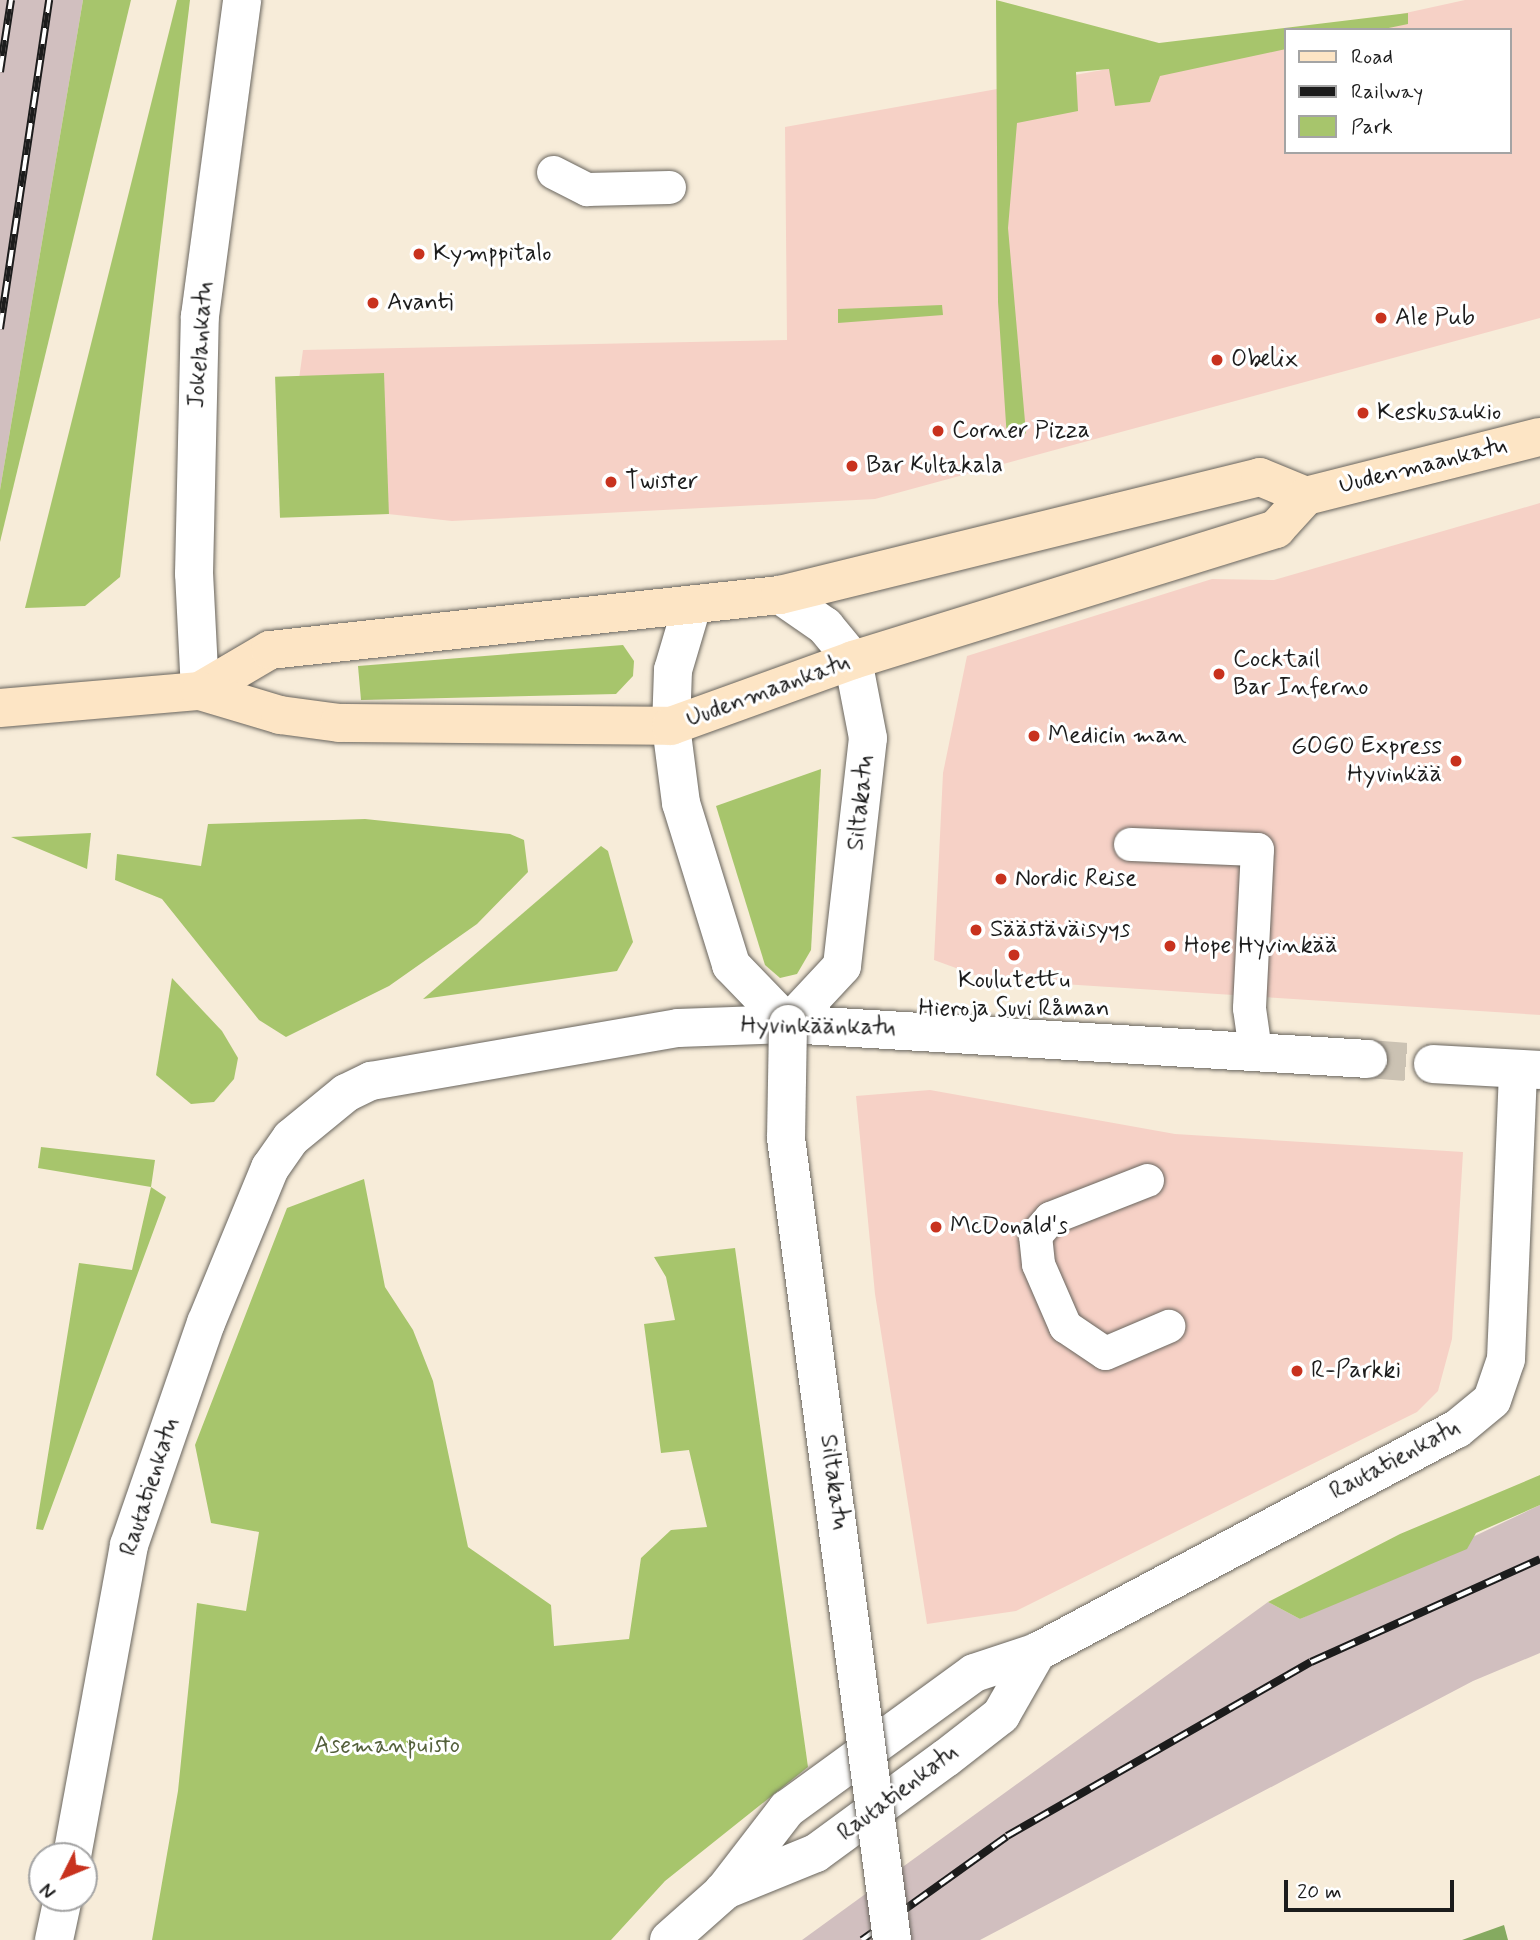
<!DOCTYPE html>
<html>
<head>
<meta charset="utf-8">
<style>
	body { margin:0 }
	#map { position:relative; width:1540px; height:1940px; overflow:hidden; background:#f7ecd9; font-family:Mynerve,sans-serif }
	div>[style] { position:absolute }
	.built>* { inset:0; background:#f6d1c6 }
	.industrial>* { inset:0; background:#d1bfbf }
	.green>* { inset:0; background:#a7c56c; transform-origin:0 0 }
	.forest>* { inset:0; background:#85aa60 }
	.minor-tunnel>* { height:38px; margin-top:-19px; transform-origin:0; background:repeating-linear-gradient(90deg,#cbc2b3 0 38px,transparent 0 57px) }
	.roads { filter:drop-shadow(0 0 2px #69655e) drop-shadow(0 0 2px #69655e) }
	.service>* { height:33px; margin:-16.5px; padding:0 16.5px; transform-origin:16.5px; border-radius:16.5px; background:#fff }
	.minor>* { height:38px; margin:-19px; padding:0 19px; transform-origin:19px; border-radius:19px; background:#fff }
	.tertiary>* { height:38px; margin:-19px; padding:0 19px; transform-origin:19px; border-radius:19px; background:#fff }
	.secondary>* { height:38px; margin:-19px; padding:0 19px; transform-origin:19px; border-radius:19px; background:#fde5c5 }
	.rail>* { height:8px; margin-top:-4px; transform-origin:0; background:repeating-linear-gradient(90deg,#fff 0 16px,#1c1c1c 0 32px); box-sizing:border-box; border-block:2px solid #1c1c1c }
	.bridges { filter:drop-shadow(0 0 2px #69655e) drop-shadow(0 0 2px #69655e) }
	.tertiary-bridge>* { height:38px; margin:-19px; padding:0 19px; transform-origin:19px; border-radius:19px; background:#fff }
	.dots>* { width:19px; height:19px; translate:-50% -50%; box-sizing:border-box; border:4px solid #fff; border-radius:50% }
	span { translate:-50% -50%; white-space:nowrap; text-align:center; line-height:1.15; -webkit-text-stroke:6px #fff; paint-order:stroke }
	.poi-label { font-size:24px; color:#1c1c1c }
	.left { translate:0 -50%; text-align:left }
	.right { translate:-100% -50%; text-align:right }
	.street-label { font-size:24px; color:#1c1c1c }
	.park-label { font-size:24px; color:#54603c }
	.legend { position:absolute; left:1284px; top:28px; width:228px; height:126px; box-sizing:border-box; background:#fff; border:2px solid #a4a4a4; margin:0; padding:9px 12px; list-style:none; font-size:21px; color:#1c1c1c }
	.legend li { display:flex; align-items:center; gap:14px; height:35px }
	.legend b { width:35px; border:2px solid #a4a4a4 }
	.north { position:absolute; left:28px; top:1842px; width:70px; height:70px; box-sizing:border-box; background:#fff; border:2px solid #a4a4a4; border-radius:50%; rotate:227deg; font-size:19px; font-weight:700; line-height:28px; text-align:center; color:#1c1c1c }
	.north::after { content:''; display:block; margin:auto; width:24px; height:32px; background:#c8321e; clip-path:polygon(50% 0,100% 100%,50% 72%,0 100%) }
	.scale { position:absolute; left:1284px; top:1880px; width:170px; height:32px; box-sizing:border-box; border:4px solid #1c1c1c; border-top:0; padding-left:9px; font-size:21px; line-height:24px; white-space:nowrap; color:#1c1c1c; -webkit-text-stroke:5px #fff; paint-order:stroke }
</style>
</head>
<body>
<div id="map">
	<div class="built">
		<div style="clip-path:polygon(1465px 0,1540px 0,1540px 318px,875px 499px,452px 521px,388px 514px,280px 517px,303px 350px,787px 340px,785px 127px,1286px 37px,1286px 152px,1510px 152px,1510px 30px,1328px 30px)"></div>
		<div style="clip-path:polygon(1540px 503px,1540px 1015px,986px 979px,934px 960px,943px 773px,967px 656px,1212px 579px,1274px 580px)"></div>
		<div style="clip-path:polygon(930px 1090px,1175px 1134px,1463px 1152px,1452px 1339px,1438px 1391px,1417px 1412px,1016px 1611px,927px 1624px,875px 1294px,856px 1096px)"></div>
	</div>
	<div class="industrial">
		<div style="clip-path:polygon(0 0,83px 0,0 490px)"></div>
		<div style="clip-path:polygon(1540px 1505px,1540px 1653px,1473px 1681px,980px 1940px,802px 1940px,1268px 1602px,1300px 1619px)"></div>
	</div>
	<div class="green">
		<div style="clip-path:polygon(83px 0,131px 0,0 542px,0 490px)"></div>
		<div style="clip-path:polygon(177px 0,190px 0,120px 577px,85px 606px,25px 608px)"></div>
		<div style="clip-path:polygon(996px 0,1159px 43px,1408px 13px,1408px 24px,1379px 30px,1286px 30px,1286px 49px,1160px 76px,1150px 102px,1115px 106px,1109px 69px,1076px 72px,1078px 111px,1017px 123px,1008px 228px,1026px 433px,1018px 439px,1007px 439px,998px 302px)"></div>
		<div style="clip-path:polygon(942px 305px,943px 315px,838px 323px,838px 309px)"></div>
		<div style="left:384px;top:373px;width:141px;height:109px;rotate:88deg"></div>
		<div style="clip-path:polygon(623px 645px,634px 661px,633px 676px,616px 694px,361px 700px,358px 666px)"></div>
		<div style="clip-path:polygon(821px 769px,811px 950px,797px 974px,780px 978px,765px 965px,716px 806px)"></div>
		<div style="clip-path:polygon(365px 819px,510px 834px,524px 840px,528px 872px,477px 924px,389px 986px,286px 1037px,259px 1020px,162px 899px,115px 880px,117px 854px,201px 866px,208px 824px)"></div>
		<div style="clip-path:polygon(91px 833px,87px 869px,11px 837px)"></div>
		<div style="clip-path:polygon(601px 846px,608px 851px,633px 942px,617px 971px,423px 999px)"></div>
		<div style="clip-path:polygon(172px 978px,222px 1031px,238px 1058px,234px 1079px,214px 1102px,191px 1104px,156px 1075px)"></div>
		<div style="clip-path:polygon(41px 1147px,155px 1160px,151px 1187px,166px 1197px,43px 1530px,36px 1529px,79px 1263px,132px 1270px,151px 1187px,38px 1168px)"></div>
		<div style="clip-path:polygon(364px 1179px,385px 1287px,413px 1330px,433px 1381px,468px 1547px,551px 1605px,554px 1646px,629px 1639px,641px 1558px,671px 1530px,707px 1527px,689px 1450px,661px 1453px,644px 1324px,675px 1320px,666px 1277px,654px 1257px,735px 1248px,808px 1767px,665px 1881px,611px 1940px,152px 1940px,178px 1791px,197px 1603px,246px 1611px,259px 1532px,211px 1523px,195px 1445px,287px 1208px)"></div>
		<div style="clip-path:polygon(1540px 1475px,1540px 1505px,1476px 1533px,1467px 1549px,1300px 1619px,1268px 1602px,1400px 1534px)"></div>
	</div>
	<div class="forest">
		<div style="clip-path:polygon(1504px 1925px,1508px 1940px,1462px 1940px)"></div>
	</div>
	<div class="minor-tunnel">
		<div style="left:1368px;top:1059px;width:65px;rotate:4.4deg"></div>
	</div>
	<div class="roads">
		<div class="service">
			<div style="left:553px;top:172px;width:38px;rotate:27deg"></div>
			<div style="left:587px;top:189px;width:82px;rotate:-1.4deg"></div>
			<div style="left:1130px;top:844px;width:127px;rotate:2.3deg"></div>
			<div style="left:1257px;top:849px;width:159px;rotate:92.9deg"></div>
			<div style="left:1249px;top:1008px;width:42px;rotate:81.9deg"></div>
			<div style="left:1147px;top:1180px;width:104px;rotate:158.6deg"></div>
			<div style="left:1050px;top:1218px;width:23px;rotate:131deg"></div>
			<div style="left:1035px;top:1235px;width:29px;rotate:84deg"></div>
			<div style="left:1038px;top:1264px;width:68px;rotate:66.5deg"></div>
			<div style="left:1065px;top:1326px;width:48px;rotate:34deg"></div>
			<div style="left:1105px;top:1353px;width:69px;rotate:-23.2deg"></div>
		</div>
		<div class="minor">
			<div style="left:1433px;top:1064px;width:107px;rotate:3.2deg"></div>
			<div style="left:72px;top:1856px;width:316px;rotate:-79.6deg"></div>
			<div style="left:129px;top:1545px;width:235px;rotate:-70.9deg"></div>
			<div style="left:206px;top:1323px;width:168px;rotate:-67.6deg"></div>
			<div style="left:270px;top:1168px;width:37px;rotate:-55deg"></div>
			<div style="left:291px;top:1138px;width:71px;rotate:-39.3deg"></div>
			<div style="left:346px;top:1093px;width:28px;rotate:-26deg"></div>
			<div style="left:371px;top:1081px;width:312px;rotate:-9.8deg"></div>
			<div style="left:678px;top:1028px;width:110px;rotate:-2.1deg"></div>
			<div style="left:788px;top:1024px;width:581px;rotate:3.45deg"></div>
			<div style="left:723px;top:1891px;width:100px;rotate:-22.2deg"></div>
			<div style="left:816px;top:1853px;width:161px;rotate:-36.2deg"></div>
			<div style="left:946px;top:1758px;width:70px;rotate:-38deg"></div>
			<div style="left:1001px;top:1715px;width:73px;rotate:-60.3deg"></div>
			<div style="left:54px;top:1940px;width:43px;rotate:-77.9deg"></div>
			<div style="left:669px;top:1940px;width:72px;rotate:-41.6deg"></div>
			<div style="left:723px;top:1892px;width:105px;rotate:-52.4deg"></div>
			<div style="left:787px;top:1809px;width:231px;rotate:-36deg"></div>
			<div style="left:974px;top:1673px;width:66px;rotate:-18.4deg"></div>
			<div style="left:1037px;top:1652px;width:476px;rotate:-28deg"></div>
			<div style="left:1457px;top:1429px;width:45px;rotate:-39.6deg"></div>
			<div style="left:1492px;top:1400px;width:43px;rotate:-71.1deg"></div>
			<div style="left:1506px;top:1359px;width:290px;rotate:-87.6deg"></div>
		</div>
		<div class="tertiary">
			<div style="left:692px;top:606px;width:67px;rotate:106.5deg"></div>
			<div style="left:673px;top:670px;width:56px;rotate:92deg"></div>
			<div style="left:671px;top:726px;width:78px;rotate:82.6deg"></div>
			<div style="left:681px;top:803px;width:170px;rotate:72.8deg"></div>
			<div style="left:731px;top:965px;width:82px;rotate:46deg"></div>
			<div style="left:788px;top:1024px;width:79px;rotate:-47deg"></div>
			<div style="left:842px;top:966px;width:229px;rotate:-83.5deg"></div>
			<div style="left:868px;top:738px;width:79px;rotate:-100.9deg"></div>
			<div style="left:853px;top:660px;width:44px;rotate:-129.5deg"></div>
			<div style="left:825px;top:626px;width:55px;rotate:-145.4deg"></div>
			<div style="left:200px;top:691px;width:117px;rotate:-92.9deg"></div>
			<div style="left:194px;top:574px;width:258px;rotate:-88.7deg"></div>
			<div style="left:200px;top:316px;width:319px;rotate:-82.4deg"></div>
		</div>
		<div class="secondary">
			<div style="left:200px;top:691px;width:81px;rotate:-30.4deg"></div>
			<div style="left:270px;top:650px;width:513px;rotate:-6.16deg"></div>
			<div style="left:780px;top:595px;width:494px;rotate:-13.8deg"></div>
			<div style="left:1260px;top:477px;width:50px;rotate:22.4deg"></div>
			<div style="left:0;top:708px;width:201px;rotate:-4.9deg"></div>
			<div style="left:200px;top:691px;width:84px;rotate:16.7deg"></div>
			<div style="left:280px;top:715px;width:60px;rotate:7.7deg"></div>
			<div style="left:339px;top:723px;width:332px;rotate:0.5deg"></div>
			<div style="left:671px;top:726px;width:194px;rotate:-19.9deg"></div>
			<div style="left:853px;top:660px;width:443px;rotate:-17.2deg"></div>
			<div style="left:1276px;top:529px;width:45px;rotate:-47.7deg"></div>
			<div style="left:1306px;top:496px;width:241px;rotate:-14.2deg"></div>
		</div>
	</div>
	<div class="rail">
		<div style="left:0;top:72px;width:73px;rotate:-81.3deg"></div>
		<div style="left:0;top:329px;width:333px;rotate:-81.5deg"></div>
		<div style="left:862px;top:1940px;width:178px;rotate:-35.6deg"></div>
		<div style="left:1007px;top:1836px;width:350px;rotate:-29.8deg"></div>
		<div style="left:1311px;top:1662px;width:251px;rotate:-24.2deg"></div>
	</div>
	<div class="bridges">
		<div class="tertiary-bridge">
			<div style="left:788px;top:1024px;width:114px;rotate:91deg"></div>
			<div style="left:786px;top:1138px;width:809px;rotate:82.47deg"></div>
		</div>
	</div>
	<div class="dots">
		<div style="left:419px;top:254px;background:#c8321e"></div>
		<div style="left:373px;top:303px;background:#c8321e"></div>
		<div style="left:1381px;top:318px;background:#c8321e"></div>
		<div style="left:1217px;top:360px;background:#c8321e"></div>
		<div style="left:1363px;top:413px;background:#c8321e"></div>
		<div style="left:938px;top:431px;background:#c8321e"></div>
		<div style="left:852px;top:466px;background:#c8321e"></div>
		<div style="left:611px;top:482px;background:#c8321e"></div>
		<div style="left:1219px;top:674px;background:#c8321e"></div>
		<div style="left:1034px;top:736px;background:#c8321e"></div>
		<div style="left:1456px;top:761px;background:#c8321e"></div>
		<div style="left:1001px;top:879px;background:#c8321e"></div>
		<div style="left:976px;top:930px;background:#c8321e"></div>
		<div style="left:1170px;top:946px;background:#c8321e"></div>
		<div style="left:1014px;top:955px;background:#c8321e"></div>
		<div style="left:936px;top:1227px;background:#c8321e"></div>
		<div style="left:1297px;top:1371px;background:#c8321e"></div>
	</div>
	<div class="poi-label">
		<span class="left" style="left:433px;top:254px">Kymppitalo</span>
		<span class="left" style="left:387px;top:303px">Avanti</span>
		<span class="left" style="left:1395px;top:318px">Ale Pub</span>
		<span class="left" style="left:1231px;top:360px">Obelix</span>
		<span class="left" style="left:1377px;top:413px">Keskusaukio</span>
		<span class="left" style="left:952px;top:431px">Corner Pizza</span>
		<span class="left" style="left:866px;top:466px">Bar Kultakala</span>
		<span class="left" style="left:625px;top:482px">Twister</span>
		<span class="left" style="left:1233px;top:674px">Cocktail<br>Bar Inferno</span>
		<span class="left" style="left:1048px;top:736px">Medicin man</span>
		<span class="right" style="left:1442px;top:761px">GOGO Express<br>Hyvinkää</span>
		<span class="left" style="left:1015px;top:879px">Nordic Reise</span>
		<span class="left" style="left:990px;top:930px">Säästäväisyys</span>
		<span class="left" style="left:1184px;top:946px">Hope Hyvinkää</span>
		<span style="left:1014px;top:995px">Koulutettu<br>Hieroja Suvi Råman</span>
		<span class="left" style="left:950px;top:1227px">McDonald's</span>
		<span class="left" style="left:1311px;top:1371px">R-Parkki</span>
	</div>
	<div class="street-label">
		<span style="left:201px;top:345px;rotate:-86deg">Jokelankatu</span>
		<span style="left:1423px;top:466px;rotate:-14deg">Uudenmaankatu</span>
		<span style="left:768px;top:691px;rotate:-20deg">Uudenmaankatu</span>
		<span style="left:861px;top:803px;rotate:-84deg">Siltakatu</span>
		<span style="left:818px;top:1027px;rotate:1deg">Hyvinkäänkatu</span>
		<span style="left:1395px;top:1460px;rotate:-28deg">Rautatienkatu</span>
		<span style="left:834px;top:1482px;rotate:82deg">Siltakatu</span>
		<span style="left:150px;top:1487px;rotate:-72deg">Rautatienkatu</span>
		<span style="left:898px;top:1793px;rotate:-37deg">Rautatienkatu</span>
	</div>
	<div class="park-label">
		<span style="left:387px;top:1746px">Asemanpuisto</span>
	</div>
	<ul class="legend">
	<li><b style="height:9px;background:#fde5c5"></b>Road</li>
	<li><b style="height:9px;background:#1c1c1c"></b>Railway</li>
	<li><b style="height:19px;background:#a7c56c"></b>Park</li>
	</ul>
	<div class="north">N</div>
	<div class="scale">20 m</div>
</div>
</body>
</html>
